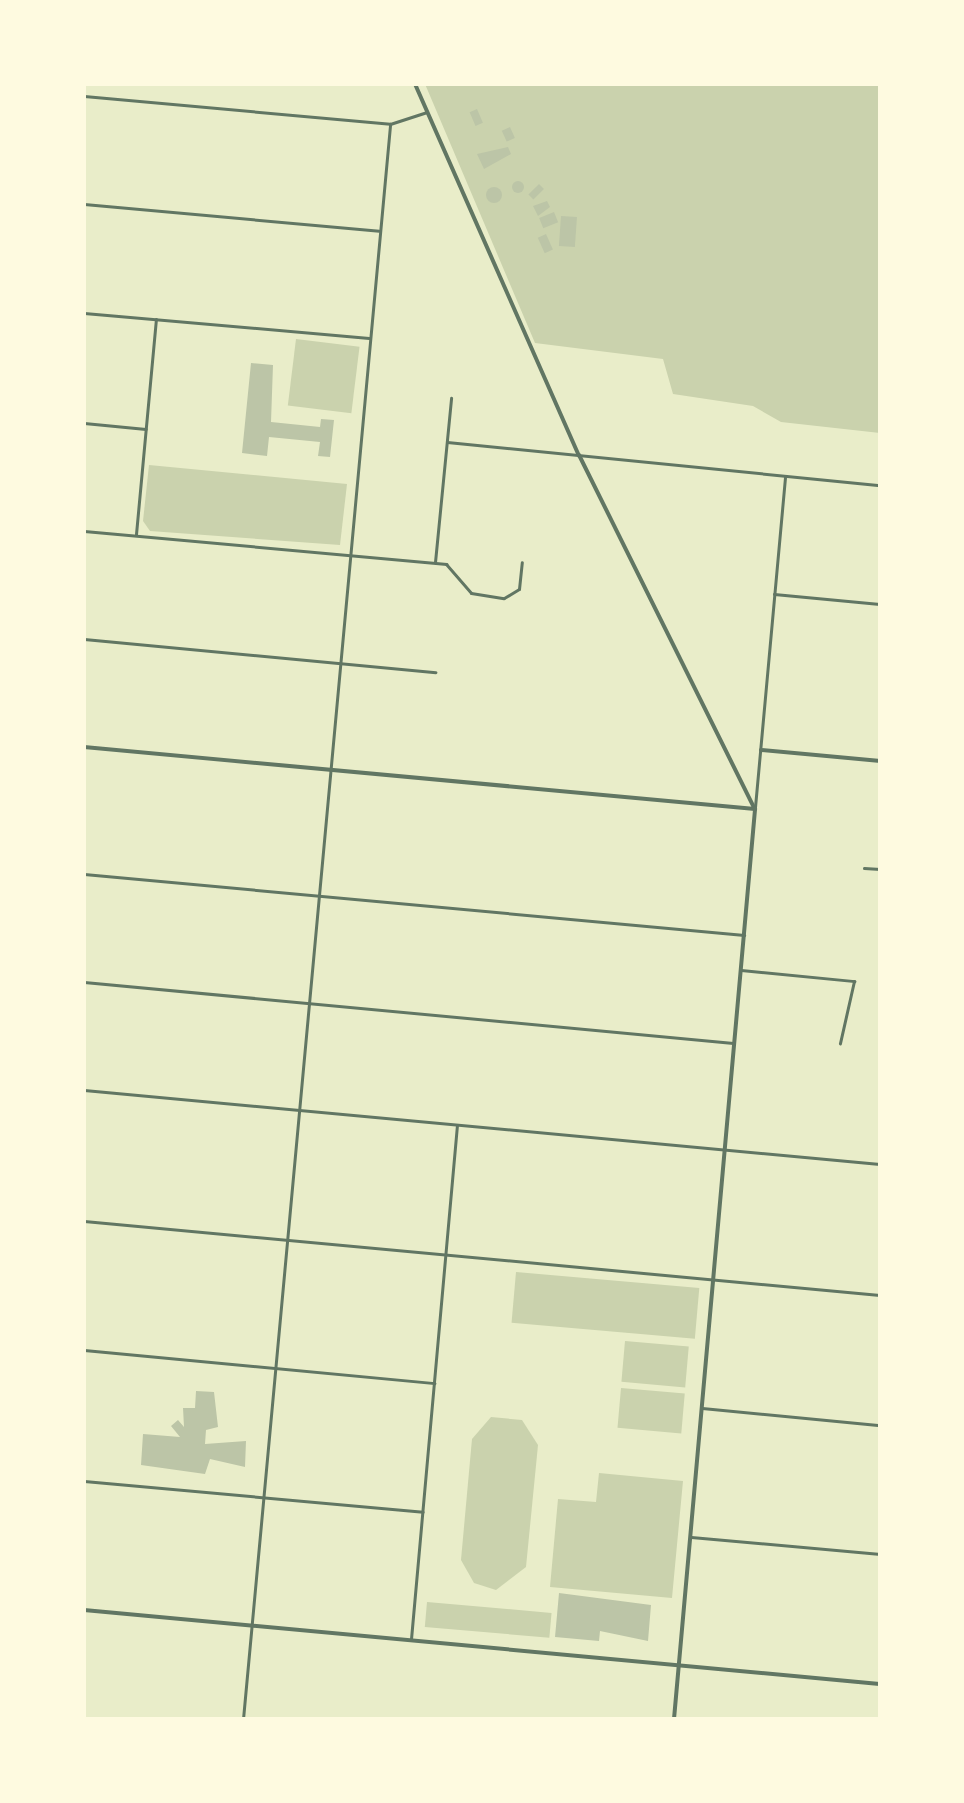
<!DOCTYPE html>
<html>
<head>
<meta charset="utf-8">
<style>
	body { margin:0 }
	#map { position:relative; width:964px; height:1803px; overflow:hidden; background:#e9edc9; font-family:"Exo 2",sans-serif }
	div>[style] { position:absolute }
	.green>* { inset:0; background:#cad2ad; transform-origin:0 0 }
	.building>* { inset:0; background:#bcc5a7; transform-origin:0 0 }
	.round { border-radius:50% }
	.minor>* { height:3px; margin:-1.5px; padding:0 1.5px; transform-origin:1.5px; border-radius:1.5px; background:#617663 }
	.tertiary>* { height:4px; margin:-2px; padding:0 2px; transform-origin:2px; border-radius:2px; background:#617663 }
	span { translate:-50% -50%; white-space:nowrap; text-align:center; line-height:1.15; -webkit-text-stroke:8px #fefae0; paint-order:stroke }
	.frame { position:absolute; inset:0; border:86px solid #fefae0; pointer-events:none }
</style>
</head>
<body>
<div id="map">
	<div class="green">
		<div style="clip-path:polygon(425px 84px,880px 84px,880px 433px,781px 422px,753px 406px,673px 394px,663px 359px,535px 343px)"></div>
		<div style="left:296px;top:339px;width:64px;height:67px;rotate:7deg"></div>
		<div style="clip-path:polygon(149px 465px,347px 484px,340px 545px,150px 531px,143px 521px)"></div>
		<div style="left:516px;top:1272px;width:184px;height:51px;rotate:5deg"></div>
		<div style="left:625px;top:1341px;width:64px;height:41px;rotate:5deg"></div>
		<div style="left:621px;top:1388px;width:64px;height:40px;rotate:5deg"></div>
		<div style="clip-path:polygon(491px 1417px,522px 1420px,538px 1445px,526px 1567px,496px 1590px,474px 1583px,461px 1560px,472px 1439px)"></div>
		<div style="clip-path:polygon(599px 1473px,683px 1481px,672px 1598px,550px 1587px,558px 1499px,596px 1502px)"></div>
		<div style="left:427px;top:1602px;width:125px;height:25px;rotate:5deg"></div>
	</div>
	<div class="building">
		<div style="left:477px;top:109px;width:15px;height:8px;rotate:67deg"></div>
		<div style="left:510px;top:127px;width:12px;height:9px;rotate:66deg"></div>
		<div style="clip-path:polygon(508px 147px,511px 154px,484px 169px,477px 154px)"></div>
		<div class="round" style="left:512px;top:181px;width:12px;height:12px"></div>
		<div style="left:539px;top:184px;width:7px;height:15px;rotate:45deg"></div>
		<div class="round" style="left:486px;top:187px;width:16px;height:16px"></div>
		<div style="clip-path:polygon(547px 201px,550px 207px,538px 216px,533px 206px)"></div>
		<div style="left:554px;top:212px;width:11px;height:16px;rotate:68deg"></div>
		<div style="left:561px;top:216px;width:16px;height:30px;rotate:4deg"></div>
		<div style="left:546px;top:234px;width:17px;height:9px;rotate:66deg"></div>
		<div style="clip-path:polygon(251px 363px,273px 365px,271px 422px,320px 427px,321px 419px,334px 420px,330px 457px,318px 456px,320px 442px,269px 437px,267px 456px,242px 453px)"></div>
		<div style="clip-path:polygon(196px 1391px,214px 1392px,218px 1427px,206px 1430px,205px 1444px,246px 1441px,245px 1467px,210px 1459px,205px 1474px,141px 1465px,143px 1434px,180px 1437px,171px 1426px,178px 1420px,184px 1427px,183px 1408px,195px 1408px)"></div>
		<div style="clip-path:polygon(559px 1593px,651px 1605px,648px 1641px,600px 1631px,599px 1641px,555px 1637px)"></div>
	</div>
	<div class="minor">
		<div style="left:84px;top:96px;width:307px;rotate:5.2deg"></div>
		<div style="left:390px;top:124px;width:38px;rotate:-18deg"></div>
		<div style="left:84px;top:204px;width:296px;rotate:5.2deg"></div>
		<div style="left:84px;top:313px;width:286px;rotate:5deg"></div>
		<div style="left:84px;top:423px;width:62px;rotate:5.5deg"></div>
		<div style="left:447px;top:442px;width:435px;rotate:5.7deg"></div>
		<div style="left:84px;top:531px;width:364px;rotate:5.2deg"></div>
		<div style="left:446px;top:564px;width:38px;rotate:49deg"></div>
		<div style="left:471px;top:593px;width:33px;rotate:9deg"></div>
		<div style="left:504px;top:598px;width:17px;rotate:-31deg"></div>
		<div style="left:519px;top:589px;width:27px;rotate:-84deg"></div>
		<div style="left:136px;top:534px;width:216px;rotate:-84.7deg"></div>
		<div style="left:435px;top:562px;width:165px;rotate:-84.4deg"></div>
		<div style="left:774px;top:594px;width:106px;rotate:5.4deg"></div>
		<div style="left:84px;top:639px;width:353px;rotate:5.4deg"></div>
		<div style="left:755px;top:807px;width:332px;rotate:-84.8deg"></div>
		<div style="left:864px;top:868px;width:16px;rotate:4deg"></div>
		<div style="left:84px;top:874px;width:663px;rotate:5.28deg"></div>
		<div style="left:741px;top:970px;width:114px;rotate:5.6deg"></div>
		<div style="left:854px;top:981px;width:64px;rotate:102.7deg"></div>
		<div style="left:84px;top:982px;width:652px;rotate:5.37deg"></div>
		<div style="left:84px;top:1090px;width:799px;rotate:5.31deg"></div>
		<div style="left:84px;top:1221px;width:799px;rotate:5.31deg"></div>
		<div style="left:84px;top:1350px;width:352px;rotate:5.4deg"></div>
		<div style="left:702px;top:1408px;width:179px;rotate:5.5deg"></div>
		<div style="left:84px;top:1481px;width:340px;rotate:5.2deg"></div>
		<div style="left:691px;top:1537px;width:190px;rotate:5.1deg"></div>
		<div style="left:411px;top:1639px;width:516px;rotate:-84.89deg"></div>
		<div style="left:84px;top:1719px;width:1px"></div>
		<div style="left:243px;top:1719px;width:1602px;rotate:-84.73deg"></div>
	</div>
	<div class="tertiary">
		<div style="left:415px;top:84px;width:406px;rotate:66.2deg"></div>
		<div style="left:579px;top:455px;width:395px;rotate:63.6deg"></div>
		<div style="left:84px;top:747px;width:674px;rotate:5.28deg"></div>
		<div style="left:761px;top:750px;width:120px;rotate:5.3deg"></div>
		<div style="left:84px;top:1610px;width:799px;rotate:5.31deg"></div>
		<div style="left:674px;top:1719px;width:914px;rotate:-84.91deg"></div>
	</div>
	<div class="frame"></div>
</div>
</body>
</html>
